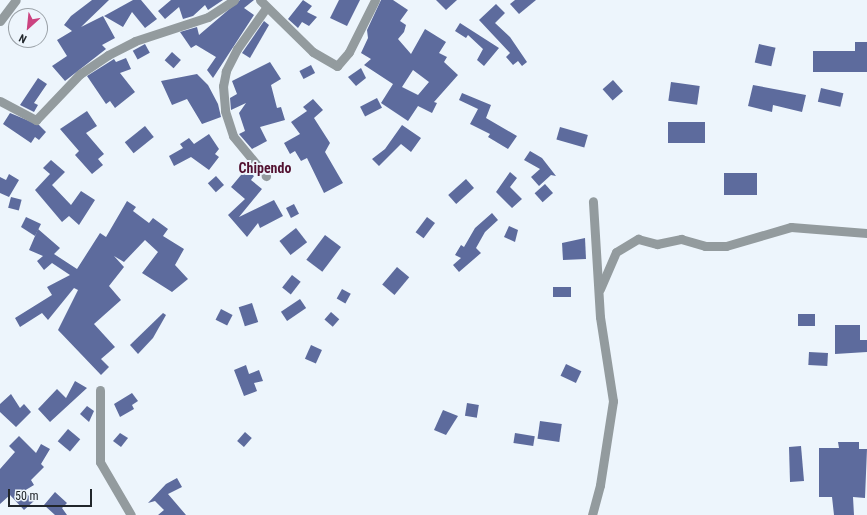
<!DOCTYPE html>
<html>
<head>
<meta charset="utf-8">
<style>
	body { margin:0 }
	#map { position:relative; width:867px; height:515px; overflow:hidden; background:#edf5fc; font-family:"Roboto Condensed",sans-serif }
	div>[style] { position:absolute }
	.building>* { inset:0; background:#5d6b9d; transform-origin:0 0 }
	.street>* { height:9px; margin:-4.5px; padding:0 4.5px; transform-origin:4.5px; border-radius:4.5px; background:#939b9e }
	span { translate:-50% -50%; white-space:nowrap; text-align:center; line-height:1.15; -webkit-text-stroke:4px #edf5fc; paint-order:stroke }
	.quarter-label { font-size:14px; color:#521130; font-weight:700 }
	.north { position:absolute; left:8px; top:8px; width:40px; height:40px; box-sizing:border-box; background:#edf5fc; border:1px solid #9ba2a8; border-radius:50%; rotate:207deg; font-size:11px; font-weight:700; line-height:16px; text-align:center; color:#21262b }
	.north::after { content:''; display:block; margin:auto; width:14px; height:18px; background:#cb4380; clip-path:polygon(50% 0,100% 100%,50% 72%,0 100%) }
	.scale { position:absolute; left:8px; top:489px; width:84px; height:18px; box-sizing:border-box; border:2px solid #21262b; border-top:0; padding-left:5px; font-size:12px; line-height:14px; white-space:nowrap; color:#21262b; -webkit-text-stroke:3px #edf5fc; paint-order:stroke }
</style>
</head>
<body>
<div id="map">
	<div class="building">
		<div style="clip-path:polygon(92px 0,109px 0,81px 27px,103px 16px,115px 38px,102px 45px,106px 49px,65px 81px,52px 66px,67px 56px,57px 40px,72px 31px,64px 25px,71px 16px)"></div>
		<div style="clip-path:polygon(133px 0,141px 0,157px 19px,145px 28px,132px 12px,123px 27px,104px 16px)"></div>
		<div style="clip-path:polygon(171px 0,223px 0,208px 10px,205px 5px,193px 16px,183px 19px,179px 7px,165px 19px,158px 11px)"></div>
		<div style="clip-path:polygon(240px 0,254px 0,244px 8px,254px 15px,213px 78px,207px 70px,216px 57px,196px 45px,191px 48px,180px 32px,197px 27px,199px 35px)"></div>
		<div style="clip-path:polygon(303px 0,312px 6px,307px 12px,317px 17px,309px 26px,302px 22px,298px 28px,288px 19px)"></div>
		<div style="clip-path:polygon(339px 0,360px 0,347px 26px,330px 18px)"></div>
		<div style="clip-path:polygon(evenodd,381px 0,393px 0,408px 10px,400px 21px,406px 25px,404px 32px,398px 39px,411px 54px,425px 29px,446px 42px,439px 53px,447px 57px,444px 62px,458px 75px,434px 102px,437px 103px,432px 113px,418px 106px,408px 121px,381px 103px,393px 84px,364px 65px,371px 59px,361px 53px,368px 38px,367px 30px,381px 0,413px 70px,429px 82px,418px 95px,402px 87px,413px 70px)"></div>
		<div style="clip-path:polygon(436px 0,457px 0,446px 10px)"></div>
		<div style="clip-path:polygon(515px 0,536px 0,519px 14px,510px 4px)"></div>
		<div style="clip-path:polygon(496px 4px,505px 13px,495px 23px,510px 37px,527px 62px,522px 66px,518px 61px,513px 65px,506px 57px,510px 53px,479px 20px)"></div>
		<div style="clip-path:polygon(264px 21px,269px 25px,250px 58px,242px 53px)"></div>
		<div style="clip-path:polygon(460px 23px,499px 48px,484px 66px,477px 60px,483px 49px,468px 35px,466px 38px,455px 31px)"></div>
		<div style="clip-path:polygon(855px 42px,867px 42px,867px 72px,813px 72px,813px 51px,855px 51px)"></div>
		<div style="left:145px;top:44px;width:10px;height:14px;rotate:61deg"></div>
		<div style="left:759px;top:44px;width:17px;height:19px;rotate:13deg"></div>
		<div style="left:172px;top:52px;width:12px;height:11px;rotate:42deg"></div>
		<div style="clip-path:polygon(126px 58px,131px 69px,120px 73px,135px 92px,115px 108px,110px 101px,106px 104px,87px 76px,114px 59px,116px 62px)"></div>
		<div style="clip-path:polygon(270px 62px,281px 79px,271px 85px,277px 108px,281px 107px,285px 120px,260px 127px,267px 141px,252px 149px,239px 134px,245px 131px,239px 113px,246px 103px,231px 110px,230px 98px,237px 94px,232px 81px)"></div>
		<div style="left:311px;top:65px;width:9px;height:13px;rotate:63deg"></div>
		<div style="clip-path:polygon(361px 68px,366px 78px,356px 86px,348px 77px)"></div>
		<div style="clip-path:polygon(197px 74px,208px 85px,218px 104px,221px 117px,202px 124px,187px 99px,172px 105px,161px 81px)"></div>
		<div style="clip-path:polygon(38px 78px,47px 84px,34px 103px,38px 105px,34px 112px,20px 105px)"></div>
		<div style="left:613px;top:80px;width:15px;height:14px;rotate:48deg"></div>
		<div style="left:671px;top:82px;width:29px;height:19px;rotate:8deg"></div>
		<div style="clip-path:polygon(753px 85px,806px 95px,802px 112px,773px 105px,772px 112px,748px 106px)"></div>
		<div style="left:821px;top:88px;width:23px;height:14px;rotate:13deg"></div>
		<div style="clip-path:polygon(462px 93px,491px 105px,486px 118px,517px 136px,508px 149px,488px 137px,490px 134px,470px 124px,478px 109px,459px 100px)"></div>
		<div style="left:377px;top:98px;width:11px;height:19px;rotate:63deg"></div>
		<div style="clip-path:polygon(313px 99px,323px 110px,314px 118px,330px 143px,325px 152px,343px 183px,324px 193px,307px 158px,301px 161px,295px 151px,290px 154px,284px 143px,300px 134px,291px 122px,307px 111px,303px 107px)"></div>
		<div style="clip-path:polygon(87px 111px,97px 126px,86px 133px,104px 154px,98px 159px,103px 165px,92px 174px,75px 155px,79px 151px,60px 129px)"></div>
		<div style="clip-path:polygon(10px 113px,39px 125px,46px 132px,39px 140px,35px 137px,31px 143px,3px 124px)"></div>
		<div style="left:668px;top:122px;width:37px;height:21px"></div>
		<div style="clip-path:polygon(402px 125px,421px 138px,411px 152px,401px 144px,379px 166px,372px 159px,385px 149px)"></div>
		<div style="left:145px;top:126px;width:14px;height:26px;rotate:51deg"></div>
		<div style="left:560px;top:127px;width:29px;height:13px;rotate:16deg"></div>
		<div style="clip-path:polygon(209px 134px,219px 149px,215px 154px,219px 157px,209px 170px,191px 157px,174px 166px,169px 156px,183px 148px,180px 144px,189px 138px,194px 144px)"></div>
		<div style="clip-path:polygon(530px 151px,542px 158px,556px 176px,551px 175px,539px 186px,531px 177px,540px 169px,524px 160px)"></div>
		<div style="clip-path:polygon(51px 160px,65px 172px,52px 185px,71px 205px,81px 191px,95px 200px,79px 225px,69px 216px,62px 222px,35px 190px,50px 174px,43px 168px)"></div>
		<div style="clip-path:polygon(246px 169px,254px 176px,251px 180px,262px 189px,239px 217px,274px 200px,283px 216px,260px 228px,258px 223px,247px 237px,228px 215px,245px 199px,231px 187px)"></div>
		<div style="clip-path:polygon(510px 172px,517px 178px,510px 187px,522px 199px,512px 208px,496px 192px)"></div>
		<div style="left:724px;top:173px;width:33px;height:22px"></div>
		<div style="clip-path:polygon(9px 174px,19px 180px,9px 197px,0 193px,0 177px,6px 180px)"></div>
		<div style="left:216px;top:176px;width:12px;height:11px;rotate:48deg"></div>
		<div style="left:466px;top:179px;width:12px;height:24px;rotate:48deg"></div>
		<div style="left:545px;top:184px;width:12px;height:14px;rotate:48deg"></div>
		<div style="left:11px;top:197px;width:11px;height:11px;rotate:15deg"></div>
		<div style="clip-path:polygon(127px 201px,136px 207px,133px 211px,149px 223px,153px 218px,168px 229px,163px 236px,184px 249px,175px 265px,188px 279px,172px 292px,142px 273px,158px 252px,145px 240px,124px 262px,114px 256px,124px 267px,109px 286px,121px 300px,94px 324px,115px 347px,101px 359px,109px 367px,101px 375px,58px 330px,78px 290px,74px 288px,48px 320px,42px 313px,20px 327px,15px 318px,52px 295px,47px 287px,70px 275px,52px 263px,44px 270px,37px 261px,43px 256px,29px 250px,38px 229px,60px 248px,54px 254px,77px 269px,100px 233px,106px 237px)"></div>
		<div style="left:294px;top:204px;width:11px;height:9px;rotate:63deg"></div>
		<div style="clip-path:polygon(492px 213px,498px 220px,485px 232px,476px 248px,481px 253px,459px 272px,453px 265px,461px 258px,455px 255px,461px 245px,464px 247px,475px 228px)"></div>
		<div style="clip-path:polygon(26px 217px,41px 224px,35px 236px,21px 227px)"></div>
		<div style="left:427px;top:217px;width:10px;height:19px;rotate:37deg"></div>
		<div style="clip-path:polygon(509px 226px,518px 230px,515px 242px,504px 237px)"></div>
		<div style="left:296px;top:228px;width:18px;height:21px;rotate:52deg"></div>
		<div style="left:325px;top:235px;width:20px;height:31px;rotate:37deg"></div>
		<div style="clip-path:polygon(585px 238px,586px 259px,563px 260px,562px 243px)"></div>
		<div style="left:397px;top:267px;width:16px;height:23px;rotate:40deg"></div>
		<div style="left:292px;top:275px;width:11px;height:16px;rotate:38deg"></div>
		<div style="left:553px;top:287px;width:18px;height:10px"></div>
		<div style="left:342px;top:289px;width:10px;height:11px;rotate:29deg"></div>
		<div style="left:300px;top:299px;width:11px;height:23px;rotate:56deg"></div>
		<div style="left:252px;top:303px;width:20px;height:14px;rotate:72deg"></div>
		<div style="left:221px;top:309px;width:13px;height:12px;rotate:27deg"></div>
		<div style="left:331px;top:312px;width:11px;height:10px;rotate:41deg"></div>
		<div style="clip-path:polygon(163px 313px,166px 315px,153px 338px,138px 354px,130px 345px)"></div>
		<div style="left:798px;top:314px;width:17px;height:12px"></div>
		<div style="clip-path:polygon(835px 325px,860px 325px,860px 340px,867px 340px,867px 352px,835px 354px)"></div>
		<div style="left:311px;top:345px;width:12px;height:15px;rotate:24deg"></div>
		<div style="left:809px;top:352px;width:19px;height:13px;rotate:3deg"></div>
		<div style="left:566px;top:364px;width:17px;height:13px;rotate:25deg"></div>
		<div style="clip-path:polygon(246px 365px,249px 374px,259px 370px,263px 381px,254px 383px,257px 391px,244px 396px,234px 370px)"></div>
		<div style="clip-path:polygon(75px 381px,87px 388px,50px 422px,38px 409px,57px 389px,66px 398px)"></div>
		<div style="clip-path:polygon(132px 393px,138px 401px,132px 405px,134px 409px,120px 417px,114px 404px)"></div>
		<div style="clip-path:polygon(11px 394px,20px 408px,24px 404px,31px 412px,16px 427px,0 412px,0 404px)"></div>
		<div style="left:467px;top:403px;width:12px;height:13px;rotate:9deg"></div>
		<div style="clip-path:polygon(87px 406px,94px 411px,89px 422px,80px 414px)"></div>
		<div style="clip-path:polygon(443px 410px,458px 416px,446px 435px,434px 430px)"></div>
		<div style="left:540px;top:421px;width:22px;height:18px;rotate:8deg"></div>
		<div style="left:68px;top:429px;width:16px;height:16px;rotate:40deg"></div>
		<div style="left:245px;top:432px;width:9px;height:12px;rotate:41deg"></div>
		<div style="clip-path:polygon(120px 433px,128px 438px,121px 447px,113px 441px)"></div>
		<div style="left:515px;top:433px;width:20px;height:10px;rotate:9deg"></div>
		<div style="clip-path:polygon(19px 436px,36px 453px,41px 444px,50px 449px,41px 464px,44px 467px,31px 480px,34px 485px,24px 491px,34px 501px,24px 510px,10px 495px,0 504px,0 469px,15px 452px,9px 446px)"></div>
		<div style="clip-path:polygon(838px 442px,859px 442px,859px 449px,867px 449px,865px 498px,853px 497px,854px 515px,834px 515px,832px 497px,819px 497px,819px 448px,839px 448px)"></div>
		<div style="clip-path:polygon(801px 446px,804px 481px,790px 482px,789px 447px)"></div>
		<div style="clip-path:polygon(177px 478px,182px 487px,168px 494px,186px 515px,158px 515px,164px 510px,155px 501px,148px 503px,166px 484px)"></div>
		<div style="clip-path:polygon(55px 492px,67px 503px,62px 508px,67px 515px,55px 515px,44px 505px)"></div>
	</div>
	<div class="street">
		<div style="left:260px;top:0;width:74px;rotate:44.5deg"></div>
		<div style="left:313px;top:52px;width:28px;rotate:30deg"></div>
		<div style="left:337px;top:66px;width:18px;rotate:-49deg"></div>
		<div style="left:349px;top:52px;width:58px;rotate:-63.4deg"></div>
		<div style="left:266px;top:8px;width:50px;rotate:125.3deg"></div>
		<div style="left:237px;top:49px;width:25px;rotate:117deg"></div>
		<div style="left:226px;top:71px;width:15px;rotate:101deg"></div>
		<div style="left:223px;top:86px;width:25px;rotate:85deg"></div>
		<div style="left:225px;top:111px;width:26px;rotate:72deg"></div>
		<div style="left:233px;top:136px;width:52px;rotate:50.5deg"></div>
		<div style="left:0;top:21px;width:26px;rotate:-53deg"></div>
		<div style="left:0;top:101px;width:41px;rotate:27.8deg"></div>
		<div style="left:36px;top:120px;width:64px;rotate:-46.3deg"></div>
		<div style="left:80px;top:74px;width:34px;rotate:-34deg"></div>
		<div style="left:108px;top:55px;width:30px;rotate:-27deg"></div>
		<div style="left:135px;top:41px;width:77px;rotate:-18.2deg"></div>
		<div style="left:208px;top:17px;width:31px;rotate:-33deg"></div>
		<div style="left:600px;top:289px;width:40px;rotate:-66.6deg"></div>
		<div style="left:616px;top:252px;width:26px;rotate:-31deg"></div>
		<div style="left:638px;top:239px;width:20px;rotate:15deg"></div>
		<div style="left:657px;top:244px;width:25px;rotate:-12deg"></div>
		<div style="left:681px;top:239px;width:25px;rotate:16deg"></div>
		<div style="left:705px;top:246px;width:21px"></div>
		<div style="left:726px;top:246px;width:68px;rotate:-16.3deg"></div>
		<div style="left:791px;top:227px;width:76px;rotate:4.5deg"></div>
		<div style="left:100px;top:390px;width:72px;rotate:90deg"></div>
		<div style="left:100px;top:462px;width:61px;rotate:59.7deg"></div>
		<div style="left:592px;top:515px;width:31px;rotate:-75deg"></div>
		<div style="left:600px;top:485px;width:85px;rotate:-81.2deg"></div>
		<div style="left:613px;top:401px;width:85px;rotate:-98.8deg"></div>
		<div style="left:600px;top:317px;width:116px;rotate:-93.5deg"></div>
	</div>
	<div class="quarter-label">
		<span style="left:265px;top:168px">Chipendo</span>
	</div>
	<div class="north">N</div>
	<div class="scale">50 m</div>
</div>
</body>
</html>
